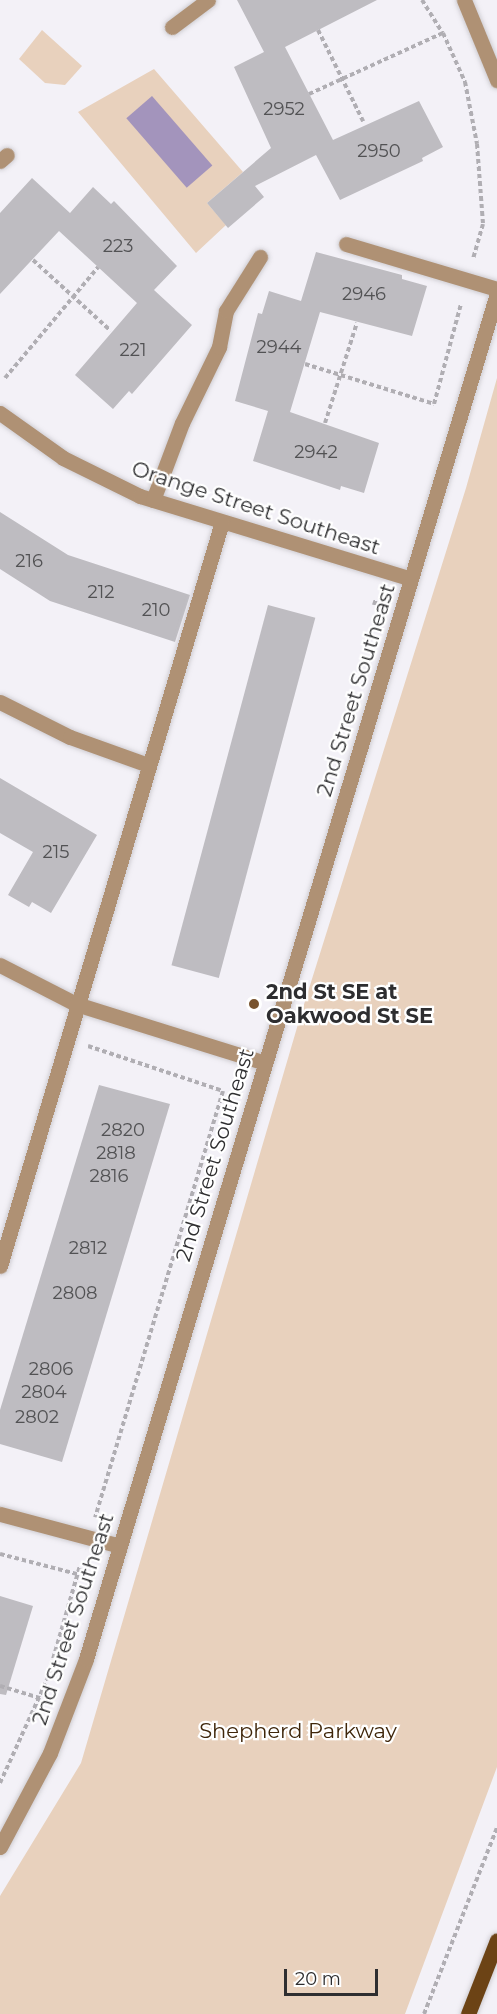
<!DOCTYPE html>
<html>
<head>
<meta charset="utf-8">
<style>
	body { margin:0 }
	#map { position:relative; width:497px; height:2014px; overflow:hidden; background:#f3f1f7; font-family:Montserrat,sans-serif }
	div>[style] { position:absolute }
	.green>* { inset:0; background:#e8d1bd }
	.water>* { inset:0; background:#a394bc; transform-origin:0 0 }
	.building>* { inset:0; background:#bebcc1; transform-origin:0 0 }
	.path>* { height:4px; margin-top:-2px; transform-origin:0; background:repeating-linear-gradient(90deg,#b0aeb3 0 4.5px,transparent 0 7.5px) }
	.roads { filter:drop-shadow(0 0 2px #d0ced3) drop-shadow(0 0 2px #d0ced3) }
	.minor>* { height:15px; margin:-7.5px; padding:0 7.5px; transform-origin:7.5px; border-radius:7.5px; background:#af9174 }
	.major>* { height:15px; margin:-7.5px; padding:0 7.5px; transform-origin:7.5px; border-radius:7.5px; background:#6c4315 }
	.dots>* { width:16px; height:16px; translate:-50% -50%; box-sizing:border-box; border:3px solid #fff; border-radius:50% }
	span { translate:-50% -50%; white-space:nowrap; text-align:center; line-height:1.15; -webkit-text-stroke:4.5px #fff; paint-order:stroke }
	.number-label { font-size:18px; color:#525254 }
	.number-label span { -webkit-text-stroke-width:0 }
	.street-label { font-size:21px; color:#2e2e30 }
	.poi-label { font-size:21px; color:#2e2e30; font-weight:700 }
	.left { translate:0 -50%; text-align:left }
	.park-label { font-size:21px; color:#3f260a }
	.scale { position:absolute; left:284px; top:1969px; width:94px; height:27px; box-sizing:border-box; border:3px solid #2e2e30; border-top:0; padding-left:8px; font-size:18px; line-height:21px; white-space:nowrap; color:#2e2e30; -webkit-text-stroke:4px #fff; paint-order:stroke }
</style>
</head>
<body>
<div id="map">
	<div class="green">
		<div style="clip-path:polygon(42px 30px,82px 66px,65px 85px,45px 83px,19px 59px)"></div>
		<div style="clip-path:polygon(154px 69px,243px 172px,207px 203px,226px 225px,196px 253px,78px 112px)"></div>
		<div style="clip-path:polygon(497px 378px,497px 1767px,405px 2014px,0 2014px,0 1896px,81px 1763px,301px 1014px,466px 488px)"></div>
	</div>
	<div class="water">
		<div style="left:152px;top:96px;width:92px;height:34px;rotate:49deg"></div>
	</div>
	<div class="building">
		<div style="clip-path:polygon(237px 0,377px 0,285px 47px,333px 140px,419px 101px,443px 147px,422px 158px,423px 161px,340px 200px,316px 155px,255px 186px,264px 197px,228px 228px,207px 203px,271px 148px,234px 67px,264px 52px)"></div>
		<div style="clip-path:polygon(32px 178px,70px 213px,93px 187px,111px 204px,114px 201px,177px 266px,154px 290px,192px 325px,132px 394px,129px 391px,113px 409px,75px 375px,137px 303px,59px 231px,0 294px,0 213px)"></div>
		<div style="clip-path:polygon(316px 252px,402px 275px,402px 279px,427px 286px,412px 336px,320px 312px,290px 412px,379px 443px,364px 493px,341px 486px,340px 490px,253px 461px,268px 411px,235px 401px,258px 313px,262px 314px,269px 291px,301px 301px)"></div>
		<div style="clip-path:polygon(0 512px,68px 555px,190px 595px,175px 642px,50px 601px,0 569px)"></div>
		<div style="left:268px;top:605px;width:49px;height:373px;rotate:15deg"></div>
		<div style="clip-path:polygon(0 778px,97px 835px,51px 913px,32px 902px,29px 907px,8px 895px,33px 852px,0 833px)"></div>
		<div style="clip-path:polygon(99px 1085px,170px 1104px,62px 1462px,0 1444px,0 1410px)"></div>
		<div style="clip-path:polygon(0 1596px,33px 1606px,6px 1695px,0 1694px)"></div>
	</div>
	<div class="path">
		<div style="left:422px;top:0;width:39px;rotate:58deg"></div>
		<div style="left:318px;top:30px;width:102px;rotate:63.7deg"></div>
		<div style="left:309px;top:94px;width:147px;rotate:-24.5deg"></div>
		<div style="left:443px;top:33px;width:54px;rotate:65.8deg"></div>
		<div style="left:465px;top:82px;width:63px;rotate:79deg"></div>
		<div style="left:477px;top:144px;width:80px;rotate:85.7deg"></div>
		<div style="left:483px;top:224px;width:36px;rotate:106deg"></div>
		<div style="left:33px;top:260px;width:105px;rotate:42.3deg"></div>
		<div style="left:305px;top:364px;width:135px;rotate:17.2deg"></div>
		<div style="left:434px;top:404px;width:104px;rotate:-74.9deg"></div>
		<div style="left:5px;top:378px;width:145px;rotate:-50deg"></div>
		<div style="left:325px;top:423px;width:105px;rotate:-72.3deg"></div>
		<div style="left:374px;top:605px;width:6px;rotate:-72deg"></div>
		<div style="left:88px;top:1046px;width:142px;rotate:18.4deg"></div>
		<div style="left:223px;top:1091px;width:445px;rotate:106.7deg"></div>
		<div style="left:0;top:1554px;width:80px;rotate:14.6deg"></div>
		<div style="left:0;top:1686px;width:42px;rotate:16.7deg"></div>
		<div style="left:0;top:1783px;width:113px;rotate:-65.5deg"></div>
		<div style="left:47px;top:1680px;width:119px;rotate:-73.9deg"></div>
		<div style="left:424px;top:2014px;width:200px;rotate:-68.6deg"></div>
	</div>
	<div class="roads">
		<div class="minor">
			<div style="left:464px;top:0;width:87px;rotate:67.6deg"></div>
			<div style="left:172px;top:27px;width:45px;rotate:-36.9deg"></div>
			<div style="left:0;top:161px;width:9px;rotate:-41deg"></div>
			<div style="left:346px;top:244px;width:158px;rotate:16.6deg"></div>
			<div style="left:0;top:413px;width:77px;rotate:35.5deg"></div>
			<div style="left:63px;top:458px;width:86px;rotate:26.3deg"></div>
			<div style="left:140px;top:496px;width:283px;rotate:17deg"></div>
			<div style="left:153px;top:500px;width:82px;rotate:-69.4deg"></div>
			<div style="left:182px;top:423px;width:85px;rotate:-64deg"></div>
			<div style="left:219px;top:347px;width:37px;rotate:-79deg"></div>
			<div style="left:226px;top:311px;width:64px;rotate:-57.8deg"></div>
			<div style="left:0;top:702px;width:78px;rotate:26.6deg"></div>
			<div style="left:70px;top:737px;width:83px;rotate:19.7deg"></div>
			<div style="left:0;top:965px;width:85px;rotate:27.2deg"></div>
			<div style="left:76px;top:1004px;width:198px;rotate:17.3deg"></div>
			<div style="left:0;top:1266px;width:776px;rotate:-73.39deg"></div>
			<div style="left:0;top:1514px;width:124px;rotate:14.9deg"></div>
			<div style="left:0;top:1847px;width:106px;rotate:-62deg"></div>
			<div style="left:50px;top:1753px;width:101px;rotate:-69deg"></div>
			<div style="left:86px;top:1659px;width:1426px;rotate:-73.25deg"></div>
		</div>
		<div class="major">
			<div style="left:468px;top:2014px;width:79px;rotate:-68.6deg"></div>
		</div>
	</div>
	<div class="dots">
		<div style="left:254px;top:1004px;background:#78532e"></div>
	</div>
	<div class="number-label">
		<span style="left:284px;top:109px">2952</span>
		<span style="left:379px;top:151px">2950</span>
		<span style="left:118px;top:246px">223</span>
		<span style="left:364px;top:294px">2946</span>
		<span style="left:279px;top:347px">2944</span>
		<span style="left:133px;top:350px">221</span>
		<span style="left:316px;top:452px">2942</span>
		<span style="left:29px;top:561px">216</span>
		<span style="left:101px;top:592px">212</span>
		<span style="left:156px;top:610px">210</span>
		<span style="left:56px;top:852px">215</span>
		<span style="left:123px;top:1130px">2820</span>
		<span style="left:116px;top:1153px">2818</span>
		<span style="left:109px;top:1176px">2816</span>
		<span style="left:88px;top:1248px">2812</span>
		<span style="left:75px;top:1293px">2808</span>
		<span style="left:51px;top:1369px">2806</span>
		<span style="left:44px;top:1392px">2804</span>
		<span style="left:37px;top:1417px">2802</span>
	</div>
	<div class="street-label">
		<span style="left:256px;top:508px;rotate:18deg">Orange Street Southeast</span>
		<span style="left:356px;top:690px;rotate:-73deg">2nd Street Southeast</span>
		<span style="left:215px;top:1155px;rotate:-73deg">2nd Street Southeast</span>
		<span style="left:73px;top:1619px;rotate:-72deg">2nd Street Southeast</span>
	</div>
	<div class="poi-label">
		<span class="left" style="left:266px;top:1004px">2nd St SE at<br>Oakwood St SE</span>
	</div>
	<div class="park-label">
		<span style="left:298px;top:1731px">Shepherd Parkway</span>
	</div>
	<div class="scale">20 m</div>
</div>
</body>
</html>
